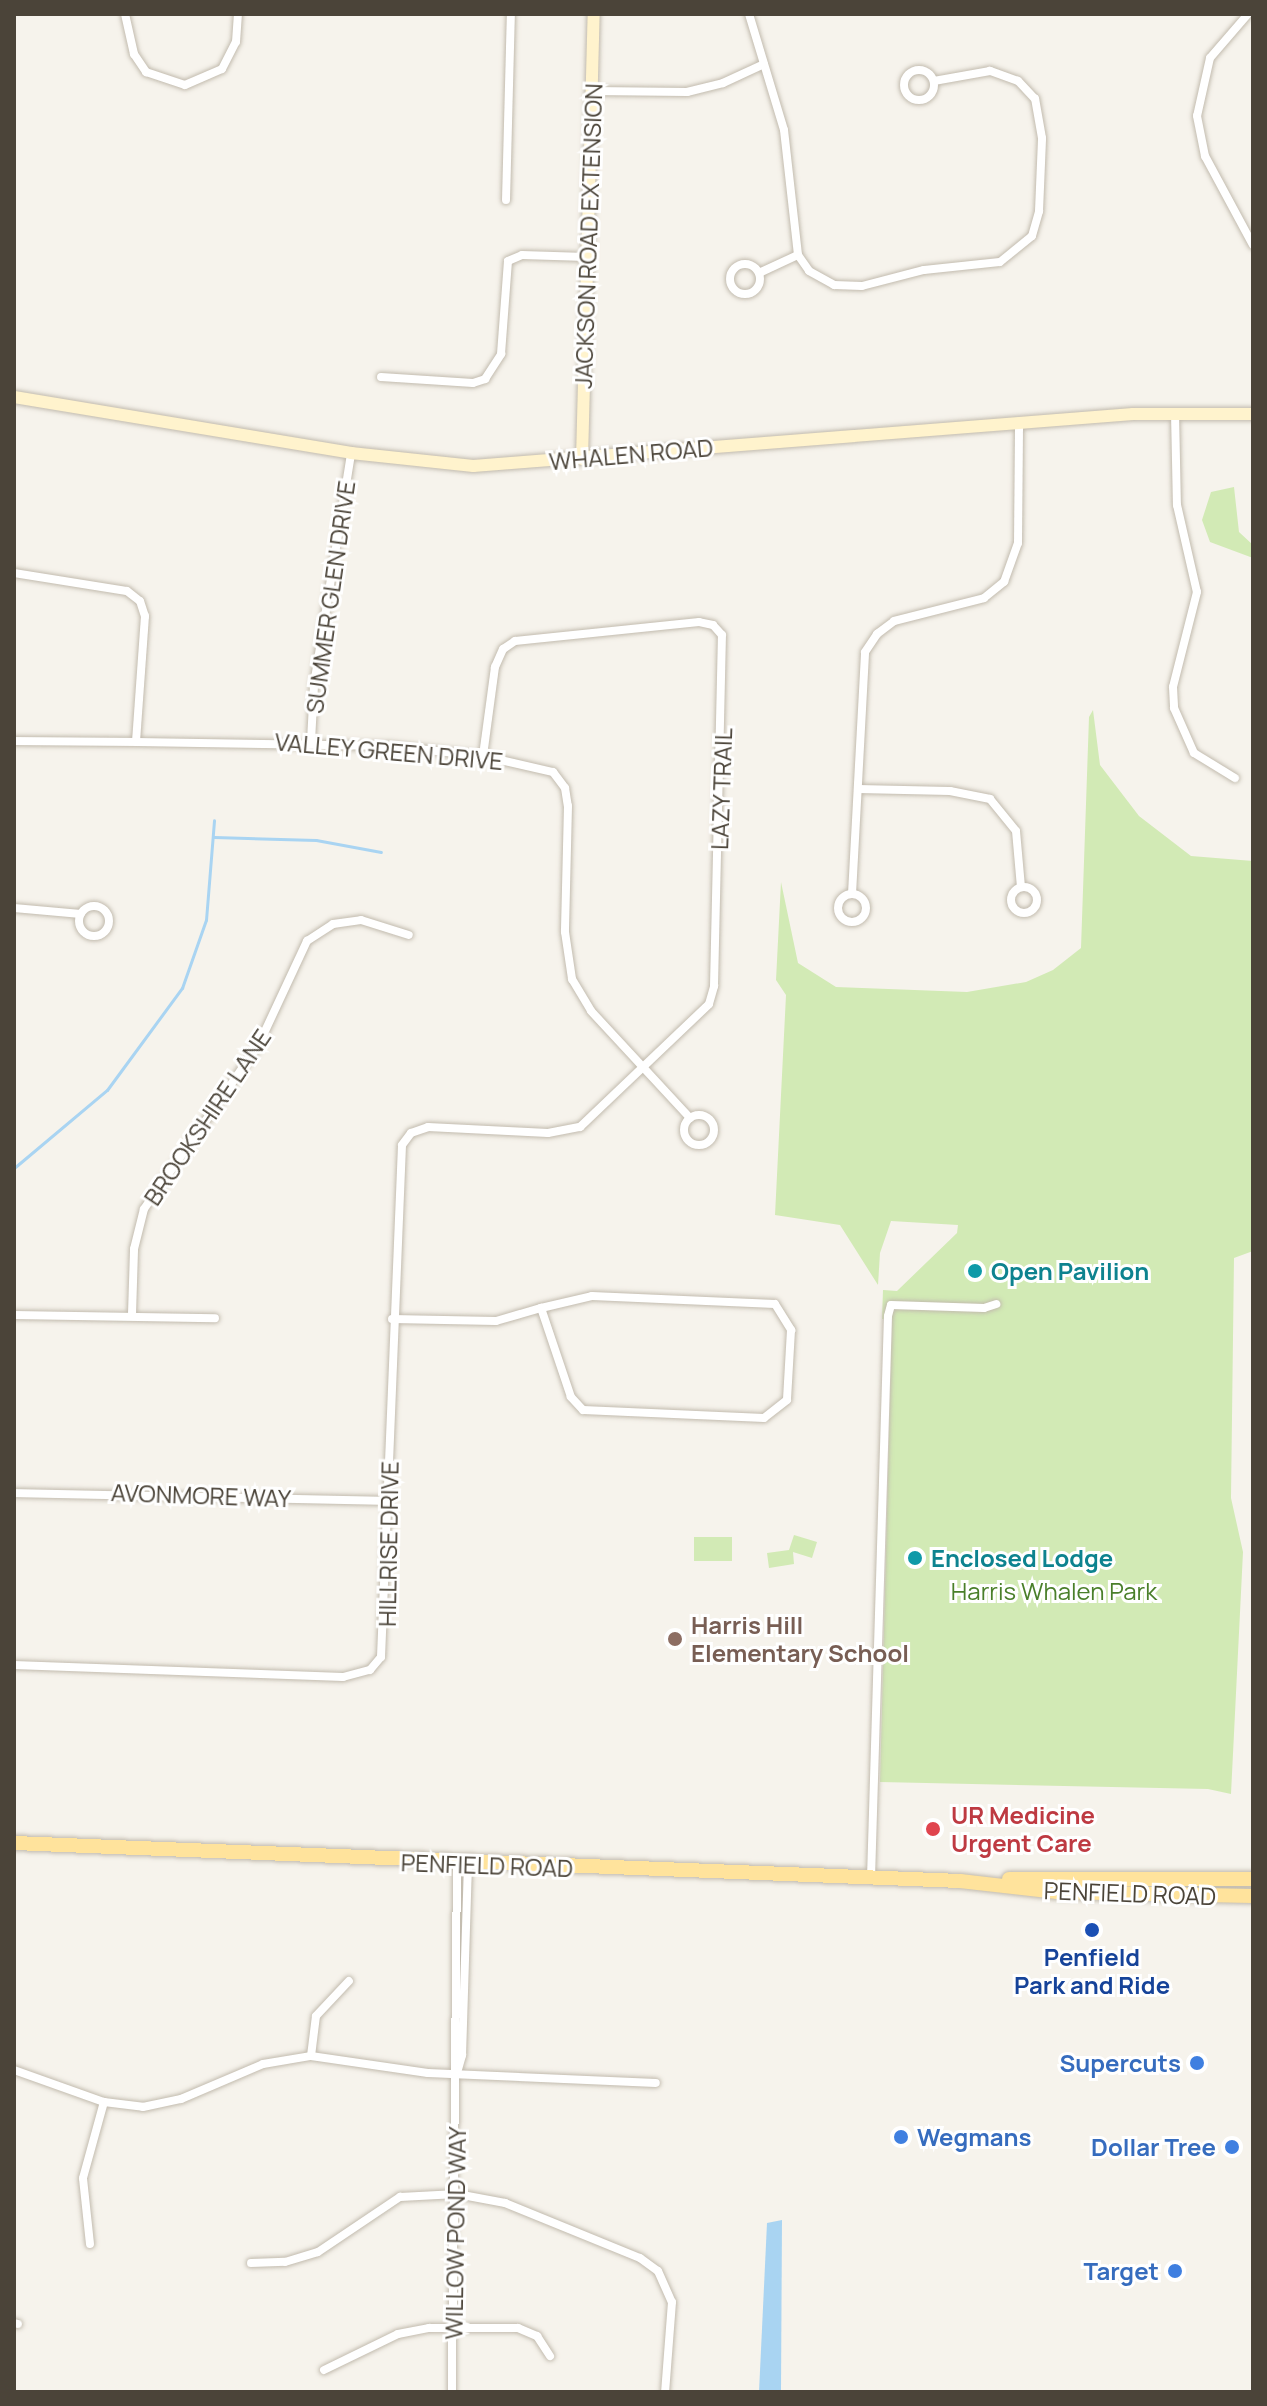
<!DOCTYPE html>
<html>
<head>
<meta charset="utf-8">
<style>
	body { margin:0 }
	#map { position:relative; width:1267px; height:2406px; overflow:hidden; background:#f6f3ec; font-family:Manrope,sans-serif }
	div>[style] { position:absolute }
	.green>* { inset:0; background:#d2eab5; transform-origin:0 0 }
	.water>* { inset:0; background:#a9d4f2 }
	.stream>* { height:3px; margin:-1.5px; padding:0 1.5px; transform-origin:1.5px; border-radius:1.5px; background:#a9d4f2 }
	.roads { filter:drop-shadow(0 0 2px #c2bbae) drop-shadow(0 0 2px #c2bbae) }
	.street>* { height:8px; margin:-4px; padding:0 4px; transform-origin:4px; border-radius:4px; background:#fff }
	.street>.ring { margin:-4px; padding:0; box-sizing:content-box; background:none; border:8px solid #fff; border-radius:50% }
	.secondary>* { height:12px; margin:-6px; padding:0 6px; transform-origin:6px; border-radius:6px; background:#fff3cd }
	.primary>* { height:14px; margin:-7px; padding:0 7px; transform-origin:7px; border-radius:7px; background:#ffe39c }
	.dots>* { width:22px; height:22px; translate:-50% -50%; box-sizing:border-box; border:4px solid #fff; border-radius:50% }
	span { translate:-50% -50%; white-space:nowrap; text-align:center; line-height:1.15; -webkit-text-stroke:6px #fff; paint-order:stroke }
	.street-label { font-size:24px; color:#4b4439 }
	.culture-label { font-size:24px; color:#0d838f; font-weight:700 }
	.left { translate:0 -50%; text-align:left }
	.park-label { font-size:24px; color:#4a7f2a }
	.education-label { font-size:24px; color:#785e54; font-weight:700 }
	.health-label { font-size:24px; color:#be3a42; font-weight:700 }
	.transit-label { font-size:24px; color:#164399; font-weight:700 }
	.shop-label { font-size:24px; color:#366cbe; font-weight:700 }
	.right { translate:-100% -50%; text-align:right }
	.frame { position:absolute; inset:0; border:16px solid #4b4439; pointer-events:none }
</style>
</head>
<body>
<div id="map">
	<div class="green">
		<div style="clip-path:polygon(1234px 487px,1239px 532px,1253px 545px,1253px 558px,1210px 542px,1202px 520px,1211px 492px)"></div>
		<div style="clip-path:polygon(1093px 710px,1100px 765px,1139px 816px,1191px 856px,1253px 861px,1253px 1251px,1234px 1258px,1231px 1498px,1243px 1552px,1231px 1794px,1208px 1789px,880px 1782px,892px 1320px,882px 1319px,883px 1290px,897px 1291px,957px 1233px,958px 1225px,891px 1221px,880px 1253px,878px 1285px,840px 1225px,775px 1215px,786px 995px,776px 980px,781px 882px,798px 963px,836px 987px,967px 992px,1026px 982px,1053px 970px,1081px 948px,1089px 717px)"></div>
		<div style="clip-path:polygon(794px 1535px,817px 1542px,812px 1558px,793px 1552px,794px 1564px,769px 1568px,767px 1553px,789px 1550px)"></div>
		<div style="left:694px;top:1537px;width:38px;height:24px"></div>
	</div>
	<div class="water">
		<div style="clip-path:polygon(782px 2220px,781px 2392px,759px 2392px,767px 2223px)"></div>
	</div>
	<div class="stream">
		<div style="left:214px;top:837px;width:102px;rotate:1.7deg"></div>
		<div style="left:316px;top:840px;width:66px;rotate:10.5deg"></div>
		<div style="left:14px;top:1168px;width:121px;rotate:-40deg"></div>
		<div style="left:107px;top:1090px;width:127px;rotate:-53.7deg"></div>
		<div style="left:182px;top:988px;width:72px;rotate:-70.6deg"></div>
		<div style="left:206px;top:920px;width:100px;rotate:-85.4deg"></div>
	</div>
	<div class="roads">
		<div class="street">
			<div style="left:125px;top:14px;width:41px;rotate:77.3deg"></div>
			<div style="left:134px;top:54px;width:22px;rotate:56deg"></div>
			<div style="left:146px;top:72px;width:41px;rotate:18.4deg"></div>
			<div style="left:185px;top:85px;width:40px;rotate:-23.4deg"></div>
			<div style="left:222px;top:69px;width:30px;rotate:-63deg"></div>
			<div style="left:236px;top:42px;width:28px;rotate:-86deg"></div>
			<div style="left:749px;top:14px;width:121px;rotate:73.2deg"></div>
			<div style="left:784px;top:130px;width:126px;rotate:83.6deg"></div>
			<div style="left:798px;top:255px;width:19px;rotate:55deg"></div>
			<div style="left:809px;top:271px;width:29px;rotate:29deg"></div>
			<div style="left:834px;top:285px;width:28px;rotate:2deg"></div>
			<div style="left:862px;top:286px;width:64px;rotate:-14.5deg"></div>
			<div style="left:924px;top:270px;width:76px;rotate:-6deg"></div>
			<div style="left:1000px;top:262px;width:41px;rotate:-39.1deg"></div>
			<div style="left:1032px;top:236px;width:26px;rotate:-74deg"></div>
			<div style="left:1039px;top:211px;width:73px;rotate:-87.6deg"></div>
			<div style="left:1042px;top:138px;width:40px;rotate:-100deg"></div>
			<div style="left:1035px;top:99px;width:25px;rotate:-133deg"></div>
			<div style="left:1018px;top:81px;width:30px;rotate:-160deg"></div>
			<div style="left:990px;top:71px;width:57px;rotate:169.9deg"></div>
			<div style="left:1248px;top:14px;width:58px;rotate:130.8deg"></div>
			<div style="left:1210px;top:58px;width:59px;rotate:102.6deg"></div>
			<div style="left:1197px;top:116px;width:41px;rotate:78.7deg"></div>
			<div style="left:1205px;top:156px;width:101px;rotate:61.7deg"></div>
			<div class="ring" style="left:904px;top:70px;width:22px;height:22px"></div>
			<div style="left:592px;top:91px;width:95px;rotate:0.6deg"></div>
			<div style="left:687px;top:92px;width:37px;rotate:-14deg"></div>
			<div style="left:723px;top:83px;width:45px;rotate:-24.9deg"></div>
			<div style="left:506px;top:200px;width:186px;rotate:-88.5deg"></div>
			<div class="ring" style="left:730px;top:264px;width:22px;height:22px"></div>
			<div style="left:759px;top:273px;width:43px;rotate:-24.8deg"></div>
			<div style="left:381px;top:377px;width:92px;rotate:3.7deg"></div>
			<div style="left:473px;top:383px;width:13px;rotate:-18deg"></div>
			<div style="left:485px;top:379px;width:30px;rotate:-57deg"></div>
			<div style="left:501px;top:354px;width:93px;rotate:-85.7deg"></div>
			<div style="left:508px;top:261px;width:15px;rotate:-23deg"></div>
			<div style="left:522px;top:255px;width:64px;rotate:1.8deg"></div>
			<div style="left:1175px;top:413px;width:92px;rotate:88.8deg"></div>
			<div style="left:1177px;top:505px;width:89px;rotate:77.1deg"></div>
			<div style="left:1197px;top:592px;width:98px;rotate:104.2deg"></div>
			<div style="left:1173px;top:687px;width:21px;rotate:87deg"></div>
			<div style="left:1174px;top:708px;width:49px;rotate:66deg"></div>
			<div style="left:1194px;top:753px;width:48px;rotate:31.4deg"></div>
			<div style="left:14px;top:573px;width:114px;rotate:9.1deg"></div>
			<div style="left:127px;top:591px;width:16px;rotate:38deg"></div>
			<div style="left:140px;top:601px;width:16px;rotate:72deg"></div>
			<div style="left:145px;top:616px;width:126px;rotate:94.1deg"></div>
			<div style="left:136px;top:742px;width:122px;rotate:-179.5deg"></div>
			<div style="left:311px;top:741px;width:56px;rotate:-86.9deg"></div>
			<div style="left:314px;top:685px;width:235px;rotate:-80.9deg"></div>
			<div style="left:136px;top:742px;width:254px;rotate:0.9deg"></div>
			<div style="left:390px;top:746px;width:94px;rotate:6.1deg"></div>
			<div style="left:483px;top:756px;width:72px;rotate:12.9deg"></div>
			<div style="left:553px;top:772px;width:20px;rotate:53deg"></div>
			<div style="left:565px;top:788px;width:18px;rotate:81deg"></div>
			<div style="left:568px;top:806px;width:126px;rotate:91.4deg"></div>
			<div style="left:565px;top:932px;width:48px;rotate:81.5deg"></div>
			<div style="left:572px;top:979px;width:37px;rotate:59deg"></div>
			<div style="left:591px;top:1011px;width:146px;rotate:47.2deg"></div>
			<div style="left:858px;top:789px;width:92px;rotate:1.2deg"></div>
			<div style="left:950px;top:791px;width:41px;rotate:11.3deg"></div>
			<div style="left:990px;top:799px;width:41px;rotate:50.9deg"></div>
			<div style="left:1016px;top:831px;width:56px;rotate:84.9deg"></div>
			<div class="ring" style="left:1011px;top:887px;width:18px;height:18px"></div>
			<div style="left:852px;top:894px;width:242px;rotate:-86.9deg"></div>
			<div style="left:865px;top:652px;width:22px;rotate:-56deg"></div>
			<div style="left:877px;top:634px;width:21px;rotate:-37deg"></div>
			<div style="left:894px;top:621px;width:93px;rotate:-14.3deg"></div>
			<div style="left:984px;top:598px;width:26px;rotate:-39deg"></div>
			<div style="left:1004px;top:582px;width:41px;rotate:-70.3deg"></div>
			<div style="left:1018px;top:543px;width:121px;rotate:-89.5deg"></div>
			<div class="ring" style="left:838px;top:894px;width:20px;height:20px"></div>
			<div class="ring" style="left:79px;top:906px;width:22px;height:22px"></div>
			<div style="left:14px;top:908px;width:67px;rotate:5.1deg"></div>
			<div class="ring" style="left:684px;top:1115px;width:22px;height:22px"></div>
			<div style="left:592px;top:1296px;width:183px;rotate:2.5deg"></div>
			<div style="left:775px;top:1304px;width:31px;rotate:58deg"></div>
			<div style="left:791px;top:1330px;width:70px;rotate:93.3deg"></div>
			<div style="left:787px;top:1400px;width:29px;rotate:142deg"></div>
			<div style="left:764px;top:1418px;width:181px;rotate:-177.5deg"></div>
			<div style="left:583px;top:1410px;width:18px;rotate:-133deg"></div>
			<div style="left:571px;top:1397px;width:94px;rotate:-108.6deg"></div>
			<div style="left:541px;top:1308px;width:52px;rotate:-13.2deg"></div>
			<div style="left:132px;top:1314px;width:65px;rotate:-88.2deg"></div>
			<div style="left:134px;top:1249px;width:41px;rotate:-76deg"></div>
			<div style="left:144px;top:1209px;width:201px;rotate:-55.1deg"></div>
			<div style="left:259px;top:1044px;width:114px;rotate:-65deg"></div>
			<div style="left:307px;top:941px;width:31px;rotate:-33deg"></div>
			<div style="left:333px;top:924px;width:28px;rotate:-8deg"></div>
			<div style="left:361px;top:920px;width:50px;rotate:17.4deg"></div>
			<div style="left:14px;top:1315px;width:201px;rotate:0.9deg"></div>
			<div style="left:392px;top:1319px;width:104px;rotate:1.1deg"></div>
			<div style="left:496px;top:1321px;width:47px;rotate:-16.1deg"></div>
			<div style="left:14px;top:1493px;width:374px;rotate:1.2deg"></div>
			<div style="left:14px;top:1665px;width:329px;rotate:2.1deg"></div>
			<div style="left:343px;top:1677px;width:28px;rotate:-15deg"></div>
			<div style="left:370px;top:1670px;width:17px;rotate:-50deg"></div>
			<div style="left:381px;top:1657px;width:512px;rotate:-87.65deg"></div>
			<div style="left:402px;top:1145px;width:15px;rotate:-53deg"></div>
			<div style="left:411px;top:1133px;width:18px;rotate:-19deg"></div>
			<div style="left:428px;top:1127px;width:120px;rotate:2.9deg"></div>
			<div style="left:548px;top:1133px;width:33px;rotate:-11deg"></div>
			<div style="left:580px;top:1127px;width:178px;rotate:-43.6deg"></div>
			<div style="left:709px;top:1004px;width:19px;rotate:-74deg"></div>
			<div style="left:714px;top:986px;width:351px;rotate:-88.7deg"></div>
			<div style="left:722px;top:635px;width:13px;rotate:-132deg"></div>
			<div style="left:713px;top:625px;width:14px;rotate:-168deg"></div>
			<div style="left:699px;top:622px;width:185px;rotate:174.1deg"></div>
			<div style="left:515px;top:641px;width:14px;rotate:146deg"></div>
			<div style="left:503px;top:649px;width:20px;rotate:114deg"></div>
			<div style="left:495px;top:667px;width:90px;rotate:97.7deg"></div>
			<div style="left:871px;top:1878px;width:562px;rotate:-88.27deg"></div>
			<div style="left:888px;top:1316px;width:11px;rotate:-75deg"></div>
			<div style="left:891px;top:1305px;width:93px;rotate:1.8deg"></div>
			<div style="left:984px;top:1308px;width:13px;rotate:-18deg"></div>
			<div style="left:311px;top:2056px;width:40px;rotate:-82.9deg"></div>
			<div style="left:316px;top:2016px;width:48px;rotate:-46.7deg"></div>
			<div style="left:14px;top:2070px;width:96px;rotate:19.6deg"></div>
			<div style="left:104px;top:2102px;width:39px;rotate:7deg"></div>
			<div style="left:143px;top:2107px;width:39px;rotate:-12deg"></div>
			<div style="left:181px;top:2099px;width:89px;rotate:-23.1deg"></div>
			<div style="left:263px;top:2064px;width:49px;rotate:-9.5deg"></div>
			<div style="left:311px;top:2056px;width:118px;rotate:8.3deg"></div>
			<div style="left:428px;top:2073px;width:228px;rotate:2.5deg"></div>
			<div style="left:457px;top:2073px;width:19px;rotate:-74deg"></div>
			<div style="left:462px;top:2055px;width:191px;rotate:-88.2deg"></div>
			<div style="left:90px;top:2244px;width:66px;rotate:-96.1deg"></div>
			<div style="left:83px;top:2178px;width:79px;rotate:-74.6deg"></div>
			<div style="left:251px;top:2263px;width:34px;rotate:-2deg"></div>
			<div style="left:285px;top:2262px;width:34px;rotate:-17deg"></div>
			<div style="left:318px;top:2252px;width:99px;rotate:-33.9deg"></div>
			<div style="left:400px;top:2197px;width:57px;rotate:-3deg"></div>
			<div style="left:457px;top:2194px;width:49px;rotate:10.6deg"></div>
			<div style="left:505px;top:2203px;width:146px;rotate:22.2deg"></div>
			<div style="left:640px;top:2258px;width:22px;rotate:36deg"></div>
			<div style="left:658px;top:2271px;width:34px;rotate:66deg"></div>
			<div style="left:672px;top:2302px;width:90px;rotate:94.4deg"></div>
			<div style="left:14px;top:2323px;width:4px;rotate:14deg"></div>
			<div style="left:324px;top:2370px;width:82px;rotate:-25.9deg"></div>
			<div style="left:398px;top:2334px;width:32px;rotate:-11deg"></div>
			<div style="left:429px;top:2328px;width:89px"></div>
			<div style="left:518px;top:2328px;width:21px;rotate:23deg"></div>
			<div style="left:537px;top:2336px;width:24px;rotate:57deg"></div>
			<div style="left:452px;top:2392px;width:528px;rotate:-89.46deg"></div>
		</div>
		<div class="secondary">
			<div style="left:14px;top:397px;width:342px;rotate:9.4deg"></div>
			<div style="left:351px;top:453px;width:123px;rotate:6.1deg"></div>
			<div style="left:473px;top:466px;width:662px;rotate:-4.5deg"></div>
			<div style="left:1133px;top:414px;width:120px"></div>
			<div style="left:582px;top:459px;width:445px;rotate:-88.5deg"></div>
		</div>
		<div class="primary">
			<div style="left:14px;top:1843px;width:947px;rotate:2.3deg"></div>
			<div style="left:960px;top:1881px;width:98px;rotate:6.5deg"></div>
			<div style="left:1057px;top:1892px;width:196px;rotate:1.2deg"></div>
			<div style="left:1009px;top:1879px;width:244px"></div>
		</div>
	</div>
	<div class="dots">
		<div style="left:975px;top:1271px;background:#0f9aa8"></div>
		<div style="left:915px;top:1558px;background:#0f9aa8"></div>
		<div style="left:675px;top:1639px;background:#8d6e63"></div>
		<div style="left:933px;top:1829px;background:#e0444e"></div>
		<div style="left:1092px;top:1930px;background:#1a4fb4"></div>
		<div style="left:1197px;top:2063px;background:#3f7fe0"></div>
		<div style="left:901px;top:2137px;background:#3f7fe0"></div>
		<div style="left:1232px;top:2147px;background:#3f7fe0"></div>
		<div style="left:1175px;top:2271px;background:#3f7fe0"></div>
	</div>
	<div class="street-label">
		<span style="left:588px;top:236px;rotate:-88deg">JACKSON ROAD EXTENSION</span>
		<span style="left:631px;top:454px;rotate:-5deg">WHALEN ROAD</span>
		<span style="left:330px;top:597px;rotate:-82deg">SUMMER GLEN DRIVE</span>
		<span style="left:389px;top:751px;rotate:5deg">VALLEY GREEN DRIVE</span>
		<span style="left:721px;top:789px;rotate:-88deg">LAZY TRAIL</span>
		<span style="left:207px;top:1117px;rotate:-56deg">BROOKSHIRE LANE</span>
		<span style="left:201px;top:1495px;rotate:2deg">AVONMORE WAY</span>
		<span style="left:388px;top:1544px;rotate:-89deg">HILLRISE DRIVE</span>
		<span style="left:487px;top:1865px;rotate:2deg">PENFIELD ROAD</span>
		<span style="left:1130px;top:1893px;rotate:2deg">PENFIELD ROAD</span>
		<span style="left:455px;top:2233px;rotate:-89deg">WILLOW POND WAY</span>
	</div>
	<div class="culture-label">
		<span class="left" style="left:991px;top:1271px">Open Pavilion</span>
		<span class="left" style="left:931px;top:1558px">Enclosed Lodge</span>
	</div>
	<div class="park-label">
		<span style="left:1054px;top:1591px">Harris Whalen Park</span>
	</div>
	<div class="education-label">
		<span class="left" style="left:691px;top:1639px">Harris Hill<br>Elementary School</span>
	</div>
	<div class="health-label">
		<span class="left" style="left:951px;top:1829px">UR Medicine<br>Urgent Care</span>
	</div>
	<div class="transit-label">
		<span style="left:1092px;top:1971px">Penfield<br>Park and Ride</span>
	</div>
	<div class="shop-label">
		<span class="right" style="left:1181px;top:2063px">Supercuts</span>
		<span class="left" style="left:917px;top:2137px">Wegmans</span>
		<span class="right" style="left:1216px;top:2147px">Dollar Tree</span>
		<span class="right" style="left:1159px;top:2271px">Target</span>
	</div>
	<div class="frame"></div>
</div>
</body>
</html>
